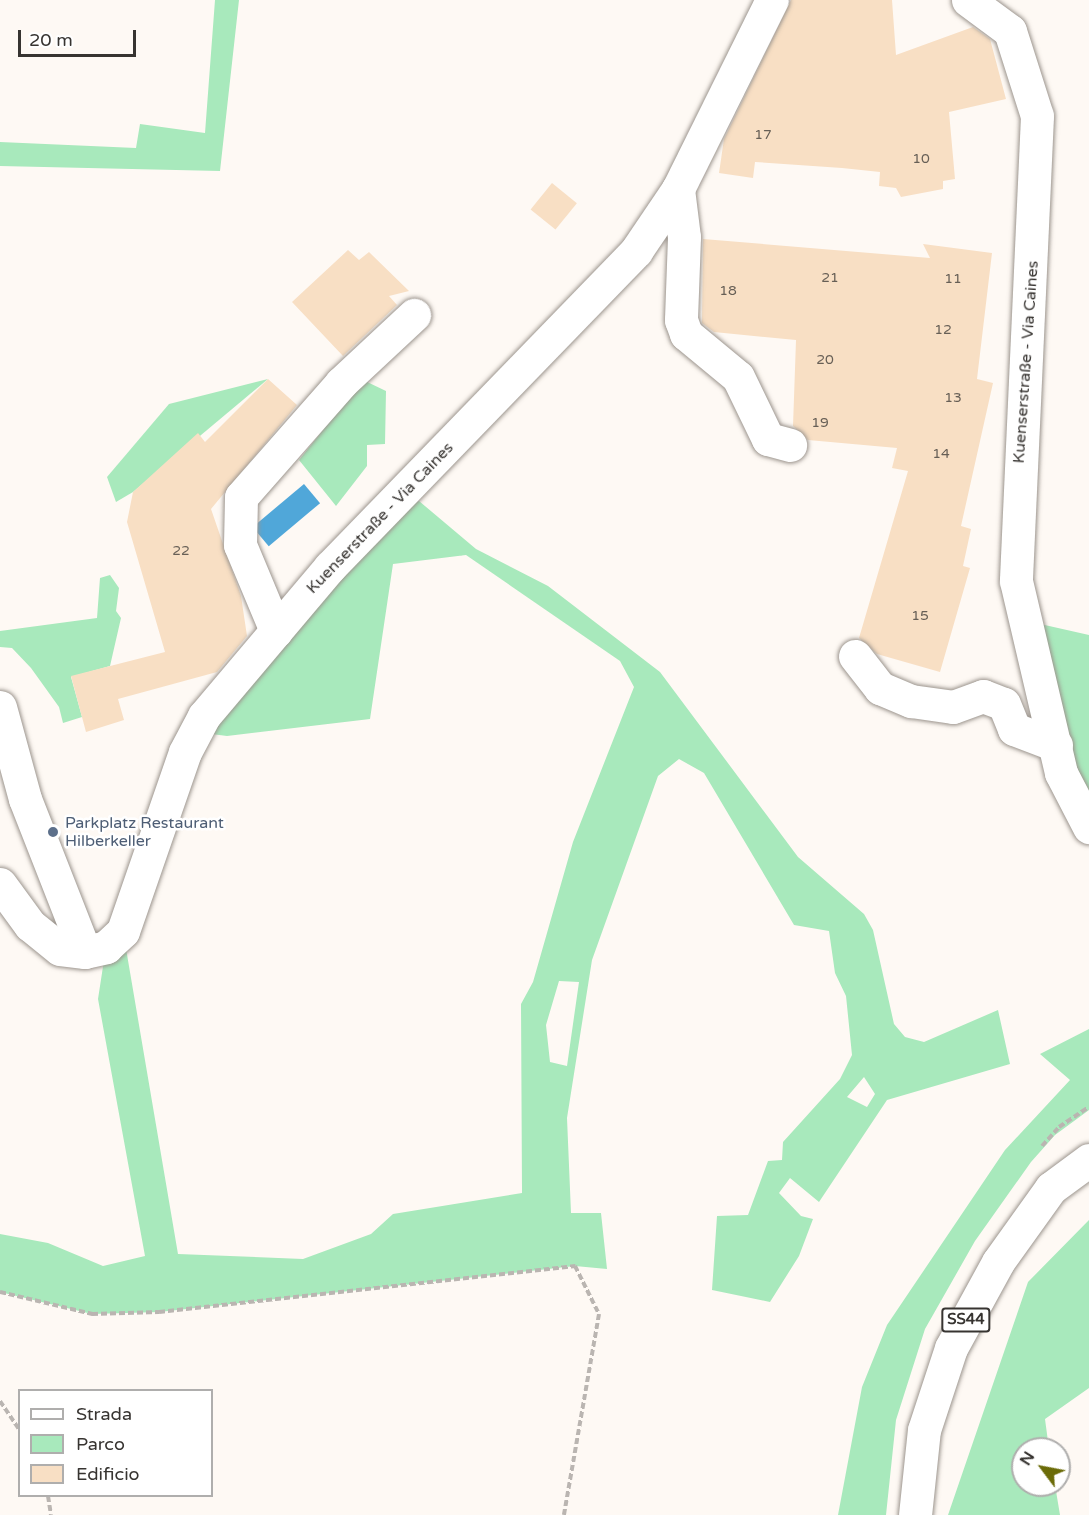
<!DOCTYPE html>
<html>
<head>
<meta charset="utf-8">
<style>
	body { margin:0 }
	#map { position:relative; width:1089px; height:1515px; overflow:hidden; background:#fef9f4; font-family:"Varela Round",sans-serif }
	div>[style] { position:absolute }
	.green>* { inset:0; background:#a8e9bc }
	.water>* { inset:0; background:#50a7d9; transform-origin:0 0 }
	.building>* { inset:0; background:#f8dfc4; transform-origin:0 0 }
	.path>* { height:4px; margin-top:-2px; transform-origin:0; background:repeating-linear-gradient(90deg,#bab5b1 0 6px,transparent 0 9px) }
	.roads { filter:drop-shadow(0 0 2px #9c958e) drop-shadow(0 0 2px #9c958e) }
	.minor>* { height:33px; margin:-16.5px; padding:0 16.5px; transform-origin:16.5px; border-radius:16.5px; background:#fff }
	.major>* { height:33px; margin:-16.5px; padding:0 16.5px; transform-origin:16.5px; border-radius:16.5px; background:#fff }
	.dots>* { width:16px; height:16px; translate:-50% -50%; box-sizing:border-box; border:3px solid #fff; border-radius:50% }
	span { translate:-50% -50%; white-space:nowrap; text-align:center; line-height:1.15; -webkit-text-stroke:5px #fff; paint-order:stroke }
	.number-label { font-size:14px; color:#675f56 }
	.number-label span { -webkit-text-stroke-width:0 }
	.shield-label span { padding:2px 4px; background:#fff; border:2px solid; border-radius:4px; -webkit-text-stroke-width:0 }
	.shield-label { font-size:15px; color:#373431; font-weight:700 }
	.street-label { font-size:16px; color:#373431 }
	.service-label { font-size:16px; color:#4e5e75 }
	.left { translate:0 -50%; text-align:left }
	.legend { position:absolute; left:18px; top:1389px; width:195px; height:108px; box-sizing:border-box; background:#fff; border:2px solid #afaead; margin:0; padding:8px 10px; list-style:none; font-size:18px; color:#373431 }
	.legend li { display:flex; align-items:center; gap:12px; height:30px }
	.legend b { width:30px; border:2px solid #afaead }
	.north { position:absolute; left:1011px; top:1437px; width:60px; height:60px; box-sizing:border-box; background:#fff; border:2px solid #afaead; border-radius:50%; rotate:302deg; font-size:16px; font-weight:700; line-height:24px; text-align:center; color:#373431 }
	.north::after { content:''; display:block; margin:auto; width:21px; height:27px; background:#6b6b08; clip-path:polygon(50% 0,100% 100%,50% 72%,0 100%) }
	.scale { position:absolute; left:18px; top:30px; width:118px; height:27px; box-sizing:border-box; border:3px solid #373431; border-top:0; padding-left:8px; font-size:18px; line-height:21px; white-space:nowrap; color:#373431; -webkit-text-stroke:4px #fff; paint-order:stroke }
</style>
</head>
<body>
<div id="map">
	<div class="green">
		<div style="clip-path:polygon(215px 0,239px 0,220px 171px,0 166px,0 142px,136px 148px,140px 124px,205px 133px)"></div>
		<div style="clip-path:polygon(268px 379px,133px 492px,116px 502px,107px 477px,169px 404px)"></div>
		<div style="clip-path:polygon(363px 380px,386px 391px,385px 444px,367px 445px,367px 466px,336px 506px,299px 460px)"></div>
		<div style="clip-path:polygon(evenodd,419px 501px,476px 549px,548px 586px,660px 672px,798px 857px,864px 914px,873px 930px,894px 1024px,905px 1037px,924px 1042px,998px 1010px,1010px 1064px,887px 1100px,819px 1202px,790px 1178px,779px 1193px,801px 1216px,813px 1219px,799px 1256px,770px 1302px,712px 1290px,717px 1216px,748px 1215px,768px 1161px,782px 1160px,783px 1142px,840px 1079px,852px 1055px,846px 996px,835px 973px,829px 931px,794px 925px,704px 773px,679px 759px,658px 776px,592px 960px,567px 1118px,571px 1213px,601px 1213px,607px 1269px,575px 1266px,159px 1312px,92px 1314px,0 1292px,0 1234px,48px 1243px,103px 1266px,145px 1256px,98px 999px,106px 947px,123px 931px,178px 1254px,303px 1259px,371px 1234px,393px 1214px,522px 1193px,521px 1004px,533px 982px,573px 842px,634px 687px,620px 661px,466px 555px,393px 564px,370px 719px,227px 736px,196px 732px,382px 517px,419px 501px,559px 981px,579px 982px,567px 1066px,550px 1062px,546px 1025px,559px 981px,419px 501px,864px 1077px,875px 1094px,867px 1107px,847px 1097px,864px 1077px)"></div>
		<div style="clip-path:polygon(110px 575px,119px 588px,116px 611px,121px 618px,110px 666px,71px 677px,82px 717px,63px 723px,59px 707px,31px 668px,12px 648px,0 647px,0 631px,97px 618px,100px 578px)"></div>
		<div style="clip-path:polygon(1027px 621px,1089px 635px,1089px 827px)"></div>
		<div style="clip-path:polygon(1089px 1029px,1089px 1110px,1055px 1135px,1031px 1162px,975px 1241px,925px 1329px,896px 1420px,886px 1515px,838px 1515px,862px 1387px,887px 1325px,1005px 1150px,1070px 1080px,1040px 1054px)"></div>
		<div style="clip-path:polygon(1089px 1220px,1089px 1388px,1045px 1419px,1049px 1449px,1023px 1449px,1023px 1485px,1055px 1485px,1060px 1515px,948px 1515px,1028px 1282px)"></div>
	</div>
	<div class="water">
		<div style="left:304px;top:484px;width:25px;height:67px;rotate:50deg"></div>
	</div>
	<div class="building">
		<div style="clip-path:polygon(791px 0,892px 0,896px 55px,973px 27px,990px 39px,1006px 99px,949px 112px,955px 179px,943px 181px,943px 189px,901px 197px,896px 188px,879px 186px,880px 172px,842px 168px,755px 162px,753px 178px,719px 173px,724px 139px)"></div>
		<div style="left:552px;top:183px;width:32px;height:34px;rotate:39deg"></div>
		<div style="clip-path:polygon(703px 239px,930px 258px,923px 244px,992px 253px,977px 379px,993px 383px,961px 526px,971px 529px,963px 566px,970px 568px,940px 672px,877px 654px,859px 638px,908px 471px,892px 468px,897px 448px,808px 440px,793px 426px,796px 340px,714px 332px,702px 323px)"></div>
		<div style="clip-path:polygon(348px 250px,359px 260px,369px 252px,409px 291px,389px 296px,397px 305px,343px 356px,292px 302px)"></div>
		<div style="clip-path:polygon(268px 379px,297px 405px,211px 509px,241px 596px,247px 636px,217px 672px,118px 699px,124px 720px,86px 732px,71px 676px,165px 652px,127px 522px,133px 492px,198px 433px,205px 442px)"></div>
	</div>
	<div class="path">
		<div style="left:1042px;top:1146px;width:25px;rotate:-48deg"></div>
		<div style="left:1059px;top:1127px;width:36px;rotate:-34deg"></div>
		<div style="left:0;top:1292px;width:95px;rotate:13.4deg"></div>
		<div style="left:92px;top:1314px;width:67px;rotate:-1.7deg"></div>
		<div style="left:159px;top:1312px;width:419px;rotate:-6.3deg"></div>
		<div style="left:575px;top:1266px;width:54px;rotate:63.4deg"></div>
		<div style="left:599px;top:1314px;width:204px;rotate:99.9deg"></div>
		<div style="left:0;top:1401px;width:36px;rotate:56deg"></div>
		<div style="left:48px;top:1496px;width:19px;rotate:81deg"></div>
	</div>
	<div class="roads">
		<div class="minor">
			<div style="left:968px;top:0;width:52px;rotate:36.4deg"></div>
			<div style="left:1010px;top:31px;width:89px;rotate:72.4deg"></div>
			<div style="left:1037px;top:116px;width:465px;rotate:92.6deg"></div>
			<div style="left:1016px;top:581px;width:197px;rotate:76.8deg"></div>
			<div style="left:1061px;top:773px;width:61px;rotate:62.6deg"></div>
			<div style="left:678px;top:189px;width:48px;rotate:82.9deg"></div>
			<div style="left:684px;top:237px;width:83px;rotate:92.1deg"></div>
			<div style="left:681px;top:320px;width:15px;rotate:70deg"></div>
			<div style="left:686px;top:334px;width:67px;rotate:39.6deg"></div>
			<div style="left:738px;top:377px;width:69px;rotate:64.2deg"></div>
			<div style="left:768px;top:439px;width:23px;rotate:15deg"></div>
			<div style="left:276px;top:631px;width:93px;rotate:-112.7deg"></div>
			<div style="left:240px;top:545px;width:48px;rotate:-88.8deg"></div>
			<div style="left:241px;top:497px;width:152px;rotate:-48.7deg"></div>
			<div style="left:341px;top:383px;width:100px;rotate:-43deg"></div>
			<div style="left:855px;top:656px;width:41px;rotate:52deg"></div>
			<div style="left:880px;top:688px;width:34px;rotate:23deg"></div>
			<div style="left:911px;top:701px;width:42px;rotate:8.1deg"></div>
			<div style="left:953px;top:707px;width:32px;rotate:-20deg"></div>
			<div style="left:983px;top:696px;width:22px;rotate:21deg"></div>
			<div style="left:1004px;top:704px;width:27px;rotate:68deg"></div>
			<div style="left:1014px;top:729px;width:45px;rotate:20.9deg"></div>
			<div style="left:0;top:707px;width:95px;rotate:74.8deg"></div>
			<div style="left:25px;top:799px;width:164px;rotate:68.6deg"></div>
			<div style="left:0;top:884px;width:51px;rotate:53.8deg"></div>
			<div style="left:30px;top:925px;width:38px;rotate:39deg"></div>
			<div style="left:60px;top:949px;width:25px;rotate:7deg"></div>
			<div style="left:85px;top:952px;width:22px;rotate:-13deg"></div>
			<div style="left:106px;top:947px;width:23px;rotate:-43deg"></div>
			<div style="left:123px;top:931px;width:189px;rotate:-70.9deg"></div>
			<div style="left:185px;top:752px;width:41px;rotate:-62.2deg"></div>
			<div style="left:204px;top:716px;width:195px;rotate:-49.8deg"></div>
			<div style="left:330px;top:567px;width:440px;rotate:-45.9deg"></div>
			<div style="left:636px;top:251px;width:75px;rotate:-55.9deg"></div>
			<div style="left:678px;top:189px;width:211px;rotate:-63.6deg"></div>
		</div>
		<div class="major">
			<div style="left:915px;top:1515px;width:85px;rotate:-84deg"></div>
			<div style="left:924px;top:1430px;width:86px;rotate:-71.8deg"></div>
			<div style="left:951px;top:1348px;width:98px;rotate:-61.3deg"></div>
			<div style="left:998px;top:1262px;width:91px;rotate:-54.4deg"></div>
			<div style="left:1051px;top:1188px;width:47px;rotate:-36.4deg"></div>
		</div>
	</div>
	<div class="dots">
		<div style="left:53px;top:832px;background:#5c6f8a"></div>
	</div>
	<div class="number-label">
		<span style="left:763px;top:135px">17</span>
		<span style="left:921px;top:159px">10</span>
		<span style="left:830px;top:278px">21</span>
		<span style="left:953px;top:279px">11</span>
		<span style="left:728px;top:291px">18</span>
		<span style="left:943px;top:330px">12</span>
		<span style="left:825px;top:360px">20</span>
		<span style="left:953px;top:398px">13</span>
		<span style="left:820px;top:423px">19</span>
		<span style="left:941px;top:454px">14</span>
		<span style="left:181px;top:551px">22</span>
		<span style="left:920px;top:616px">15</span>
	</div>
	<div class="shield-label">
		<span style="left:966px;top:1320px">SS44</span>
	</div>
	<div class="street-label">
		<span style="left:1026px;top:362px;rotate:-86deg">Kuenserstraße - Via Caines</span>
		<span style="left:380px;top:518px;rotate:-46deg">Kuenserstraße - Via Caines</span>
	</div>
	<div class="service-label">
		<span class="left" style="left:65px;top:832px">Parkplatz Restaurant<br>Hilberkeller</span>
	</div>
	<ul class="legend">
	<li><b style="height:8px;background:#fff"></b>Strada</li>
	<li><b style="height:16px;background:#a8e9bc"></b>Parco</li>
	<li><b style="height:16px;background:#f8dfc4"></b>Edificio</li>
	</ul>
	<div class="north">N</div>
	<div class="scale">20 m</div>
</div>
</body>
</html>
